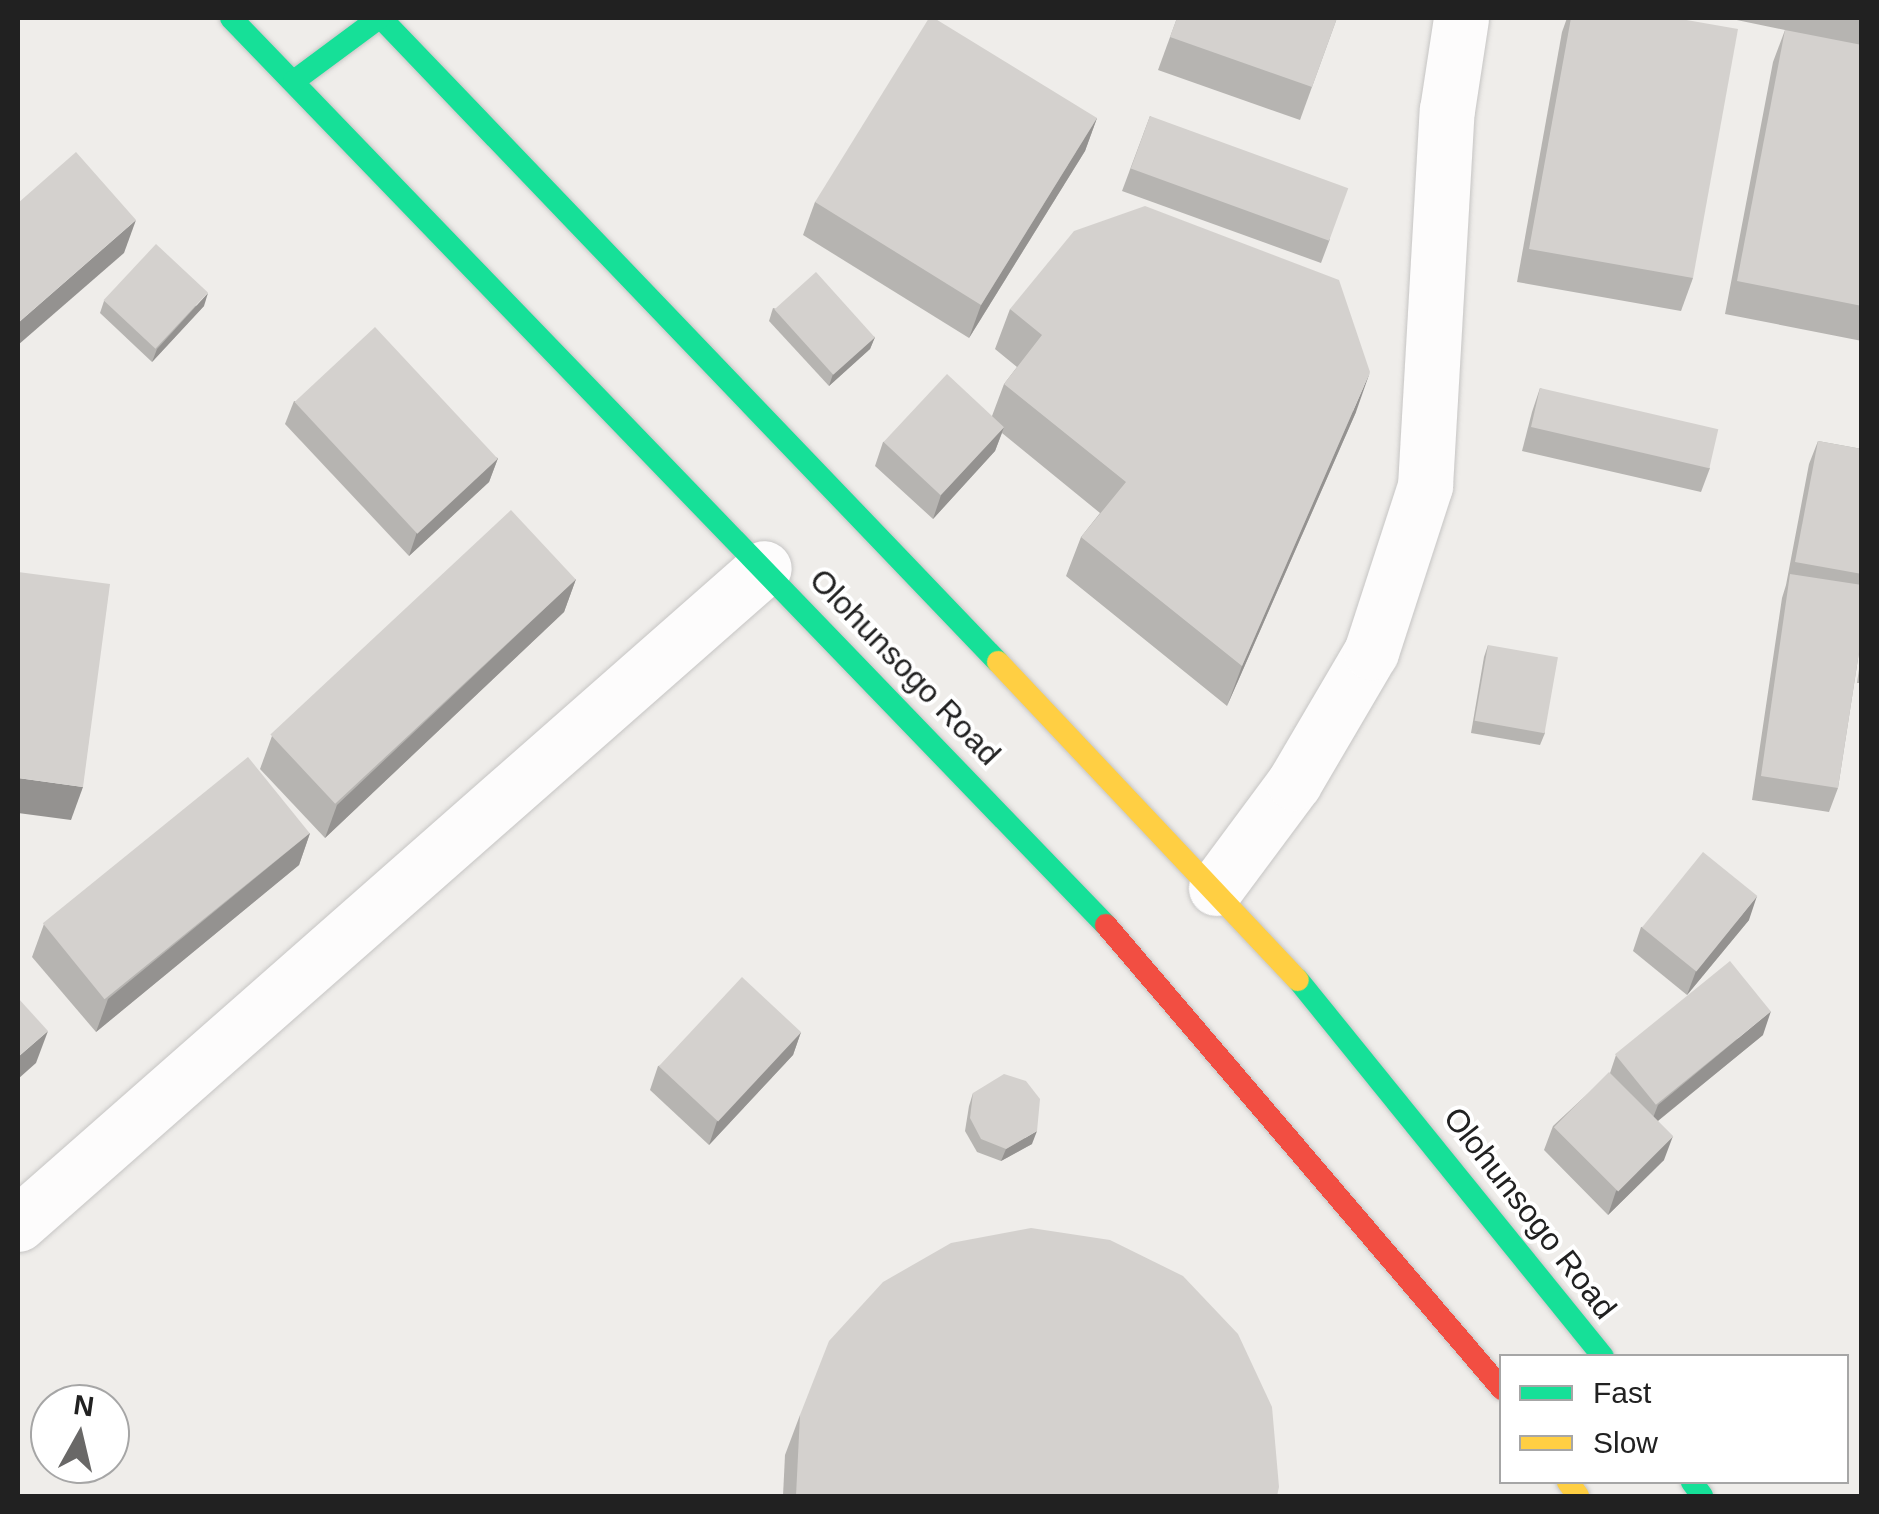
<!DOCTYPE html>
<html>
<head>
<meta charset="utf-8">
<style>
	body { margin:0 }
	#map { position:relative; width:1879px; height:1514px; overflow:hidden; background:#efedea; font-family:Helvetica,sans-serif }
	div>[style] { position:absolute }
	.roads { filter:drop-shadow(0 0 2px #c6c5c4) drop-shadow(0 0 2px #c6c5c4) }
	.street>* { height:55px; margin:-27.5px; padding:0 27.5px; transform-origin:27.5px; border-radius:27.5px; background:#fdfcfc }
	.fast>* { height:22px; margin:-11px; padding:0 11px; transform-origin:11px; border-radius:11px; background:#16e098 }
	.slow>* { height:22px; margin:-11px; padding:0 11px; transform-origin:11px; border-radius:11px; background:#ffcf43 }
	.jam>* { height:22px; margin:-11px; padding:0 11px; transform-origin:11px; border-radius:11px; background:#f24e42 }
	.wall>* { inset:0; background:#b6b4b1 }
	.shaded-wall>* { inset:0; background:#949290 }
	.building>* { inset:0; background:#d4d1ce; transform-origin:0 0 }
	span { translate:-50% -50%; white-space:nowrap; text-align:center; line-height:1.15; -webkit-text-stroke:8px #fff; paint-order:stroke }
	.street-label { font-size:32px; color:#212121 }
	.frame { position:absolute; inset:0; border:20px solid #212121; pointer-events:none }
	.legend { position:absolute; left:1499px; top:1354px; width:350px; height:130px; box-sizing:border-box; background:#fff; border:2px solid #a6a6a6; margin:0; padding:12px 18px; list-style:none; font-size:30px; color:#212121 }
	.legend li { display:flex; align-items:center; gap:20px; height:50px }
	.legend b { width:50px; border:2px solid #a6a6a6 }
	.north { position:absolute; left:30px; top:1384px; width:100px; height:100px; box-sizing:border-box; background:#fff; border:2px solid #a6a6a6; border-radius:50%; rotate:8deg; font-size:28px; font-weight:700; line-height:40px; text-align:center; color:#212121 }
	.north::after { content:''; display:block; margin:auto; width:35px; height:45px; background:#696867; clip-path:polygon(50% 0,100% 100%,50% 72%,0 100%) }
</style>
</head>
<body>
<div id="map">
	<div class="roads">
		<div class="street">
			<div style="left:1216px;top:888px;width:131px;rotate:-53.4deg"></div>
			<div style="left:1294px;top:783px;width:152px;rotate:-59.6deg"></div>
			<div style="left:1371px;top:652px;width:175px;rotate:-72deg"></div>
			<div style="left:1425px;top:486px;width:377px;rotate:-86.7deg"></div>
			<div style="left:1447px;top:110px;width:93px;rotate:-81.3deg"></div>
			<div style="left:18px;top:1224px;width:993px;rotate:-41.33deg"></div>
		</div>
		<div class="fast">
			<div style="left:231px;top:18px;width:1260px;rotate:46.03deg"></div>
			<div style="left:381px;top:18px;width:892px;rotate:46.23deg"></div>
			<div style="left:294px;top:81px;width:106px;rotate:-36.5deg"></div>
			<div style="left:1298px;top:980px;width:484px;rotate:51deg"></div>
			<div style="left:1692px;top:1482px;width:17px;rotate:54deg"></div>
		</div>
		<div class="slow">
			<div style="left:998px;top:662px;width:437px;rotate:46.7deg"></div>
			<div style="left:1568px;top:1482px;width:17px;rotate:54deg"></div>
		</div>
		<div class="jam">
			<div style="left:1106px;top:925px;width:610px;rotate:49.52deg"></div>
		</div>
	</div>
	<div class="wall">
		<div style="clip-path:polygon(1177px 18px,1337px 18px,1300px 120px,1158px 70px)"></div>
		<div style="clip-path:polygon(1567px 18px,1675px 18px,1693px 278px,1681px 311px,1517px 282px,1562px 32px)"></div>
		<div style="clip-path:polygon(1727px 18px,1862px 18px,1862px 341px,1725px 314px,1773px 62px,1785px 30px)"></div>
		<div style="clip-path:polygon(1150px 116px,1330px 239px,1321px 263px,1122px 191px)"></div>
		<div style="clip-path:polygon(1097px 118px,1085px 151px,969px 338px,803px 235px,815px 202px)"></div>
		<div style="clip-path:polygon(104px 301px,204px 306px,152px 362px,100px 313px)"></div>
		<div style="clip-path:polygon(773px 308px,875px 337px,870px 349px,829px 386px,769px 321px)"></div>
		<div style="clip-path:polygon(1010px 309px,1356px 412px,1227px 706px,1066px 576px,1081px 537px,1100px 513px,1002px 433px,995px 451px,933px 519px,875px 466px,883px 442px,992px 416px,1004px 384px,1017px 367px,995px 349px)"></div>
		<div style="clip-path:polygon(1540px 388px,1710px 468px,1701px 492px,1522px 451px,1532px 412px)"></div>
		<div style="clip-path:polygon(294px 401px,498px 458px,489px 482px,409px 556px,285px 424px)"></div>
		<div style="clip-path:polygon(1818px 441px,1862px 449px,1862px 633px,1838px 788px,1829px 812px,1752px 800px,1782px 598px,1786px 585px,1809px 464px)"></div>
		<div style="clip-path:polygon(576px 579px,564px 612px,325px 838px,260px 769px,272px 736px)"></div>
		<div style="clip-path:polygon(1488px 645px,1545px 733px,1540px 745px,1471px 733px,1484px 657px)"></div>
		<div style="clip-path:polygon(1862px 648px,1862px 683px,1857px 683px)"></div>
		<div style="clip-path:polygon(310px 833px,299px 865px,96px 1032px,32px 957px,44px 924px)"></div>
		<div style="clip-path:polygon(1749px 920px,1687px 995px,1633px 951px,1641px 927px)"></div>
		<div style="clip-path:polygon(801px 1032px,793px 1055px,709px 1145px,650px 1090px,658px 1066px)"></div>
		<div style="clip-path:polygon(1763px 1035px,1658px 1121px,1664px 1160px,1608px 1215px,1544px 1150px,1553px 1126px,1610px 1073px,1616px 1055px)"></div>
		<div style="clip-path:polygon(973px 1093px,1032px 1144px,1001px 1161px,977px 1152px,965px 1131px,969px 1106px)"></div>
		<div style="clip-path:polygon(800px 1415px,1277px 1496px,783px 1496px,785px 1455px)"></div>
	</div>
	<div class="shaded-wall">
		<div style="clip-path:polygon(1097px 118px,1085px 151px,969px 338px,981px 305px)"></div>
		<div style="clip-path:polygon(136px 220px,124px 253px,18px 345px,18px 323px)"></div>
		<div style="clip-path:polygon(208px 293px,204px 306px,152px 362px,157px 349px)"></div>
		<div style="clip-path:polygon(875px 337px,870px 349px,829px 386px,833px 374px)"></div>
		<div style="clip-path:polygon(1370px 372px,1356px 412px,1227px 706px,1242px 666px)"></div>
		<div style="clip-path:polygon(1004px 427px,995px 451px,933px 519px,941px 495px)"></div>
		<div style="clip-path:polygon(498px 458px,489px 482px,409px 556px,417px 532px)"></div>
		<div style="clip-path:polygon(576px 579px,564px 612px,325px 838px,337px 805px)"></div>
		<div style="clip-path:polygon(18px 778px,83px 787px,71px 820px,18px 813px)"></div>
		<div style="clip-path:polygon(310px 833px,299px 865px,96px 1032px,108px 999px)"></div>
		<div style="clip-path:polygon(1757px 896px,1749px 920px,1687px 995px,1696px 971px)"></div>
		<div style="clip-path:polygon(1771px 1011px,1763px 1035px,1649px 1128px,1658px 1105px)"></div>
		<div style="clip-path:polygon(48px 1031px,36px 1063px,18px 1079px,18px 1057px)"></div>
		<div style="clip-path:polygon(801px 1032px,793px 1055px,709px 1145px,717px 1121px)"></div>
		<div style="clip-path:polygon(1037px 1131px,1032px 1144px,1001px 1161px,1006px 1149px)"></div>
		<div style="clip-path:polygon(1673px 1136px,1664px 1160px,1608px 1215px,1616px 1191px)"></div>
	</div>
	<div class="building">
		<div style="clip-path:polygon(929px 18px,934px 18px,1097px 118px,981px 305px,815px 202px)"></div>
		<div style="clip-path:polygon(1177px 18px,1337px 18px,1312px 87px,1170px 37px)"></div>
		<div style="clip-path:polygon(1571px 18px,1675px 18px,1738px 29px,1693px 278px,1529px 249px)"></div>
		<div style="clip-path:polygon(1785px 30px,1862px 45px,1862px 306px,1737px 281px)"></div>
		<div style="left:1150px;top:116px;width:211px;height:56px;rotate:20deg"></div>
		<div style="clip-path:polygon(76px 152px,136px 220px,18px 323px,18px 203px)"></div>
		<div style="clip-path:polygon(1145px 206px,1339px 280px,1370px 372px,1242px 666px,1081px 537px,1126px 482px,1004px 384px,1042px 335px,1010px 309px,1074px 231px)"></div>
		<div style="left:156px;top:244px;width:71px;height:77px;rotate:43deg"></div>
		<div style="left:816px;top:272px;width:88px;height:56px;rotate:48deg"></div>
		<div style="left:375px;top:327px;width:180px;height:110px;rotate:47deg"></div>
		<div style="left:947px;top:374px;width:78px;height:93px;rotate:43deg"></div>
		<div style="left:1540px;top:388px;width:183px;height:40px;rotate:13deg"></div>
		<div style="clip-path:polygon(1818px 441px,1862px 449px,1862px 574px,1795px 562px)"></div>
		<div style="left:511px;top:510px;width:95px;height:329px;rotate:47deg"></div>
		<div style="clip-path:polygon(18px 572px,110px 584px,83px 787px,18px 778px)"></div>
		<div style="clip-path:polygon(1790px 574px,1862px 585px,1862px 633px,1838px 788px,1761px 776px)"></div>
		<div style="left:1488px;top:645px;width:71px;height:77px;rotate:10deg"></div>
		<div style="left:248px;top:757px;width:98px;height:264px;rotate:51deg"></div>
		<div style="left:1703px;top:852px;width:70px;height:97px;rotate:39deg"></div>
		<div style="left:1730px;top:961px;width:65px;height:148px;rotate:51deg"></div>
		<div style="left:742px;top:977px;width:81px;height:122px;rotate:43deg"></div>
		<div style="clip-path:polygon(18px 998px,48px 1031px,18px 1057px)"></div>
		<div style="left:1609px;top:1072px;width:91px;height:78px;rotate:45deg"></div>
		<div style="clip-path:polygon(1004px 1074px,1026px 1081px,1040px 1099px,1037px 1131px,1006px 1149px,981px 1139px,970px 1118px,973px 1093px)"></div>
		<div style="clip-path:polygon(1031px 1228px,1110px 1240px,1183px 1276px,1238px 1334px,1272px 1407px,1279px 1487px,1277px 1496px,796px 1496px,800px 1415px,829px 1341px,883px 1282px,951px 1243px)"></div>
	</div>
	<div class="street-label">
		<span style="left:905px;top:667px;rotate:46deg">Olohunsogo Road</span>
		<span style="left:1530px;top:1213px;rotate:52deg">Olohunsogo Road</span>
	</div>
	<div class="frame"></div>
	<ul class="legend">
	<li><b style="height:12px;background:#16e098"></b>Fast</li>
	<li><b style="height:12px;background:#ffcf43"></b>Slow</li>
	</ul>
	<div class="north">N</div>
</div>
</body>
</html>
